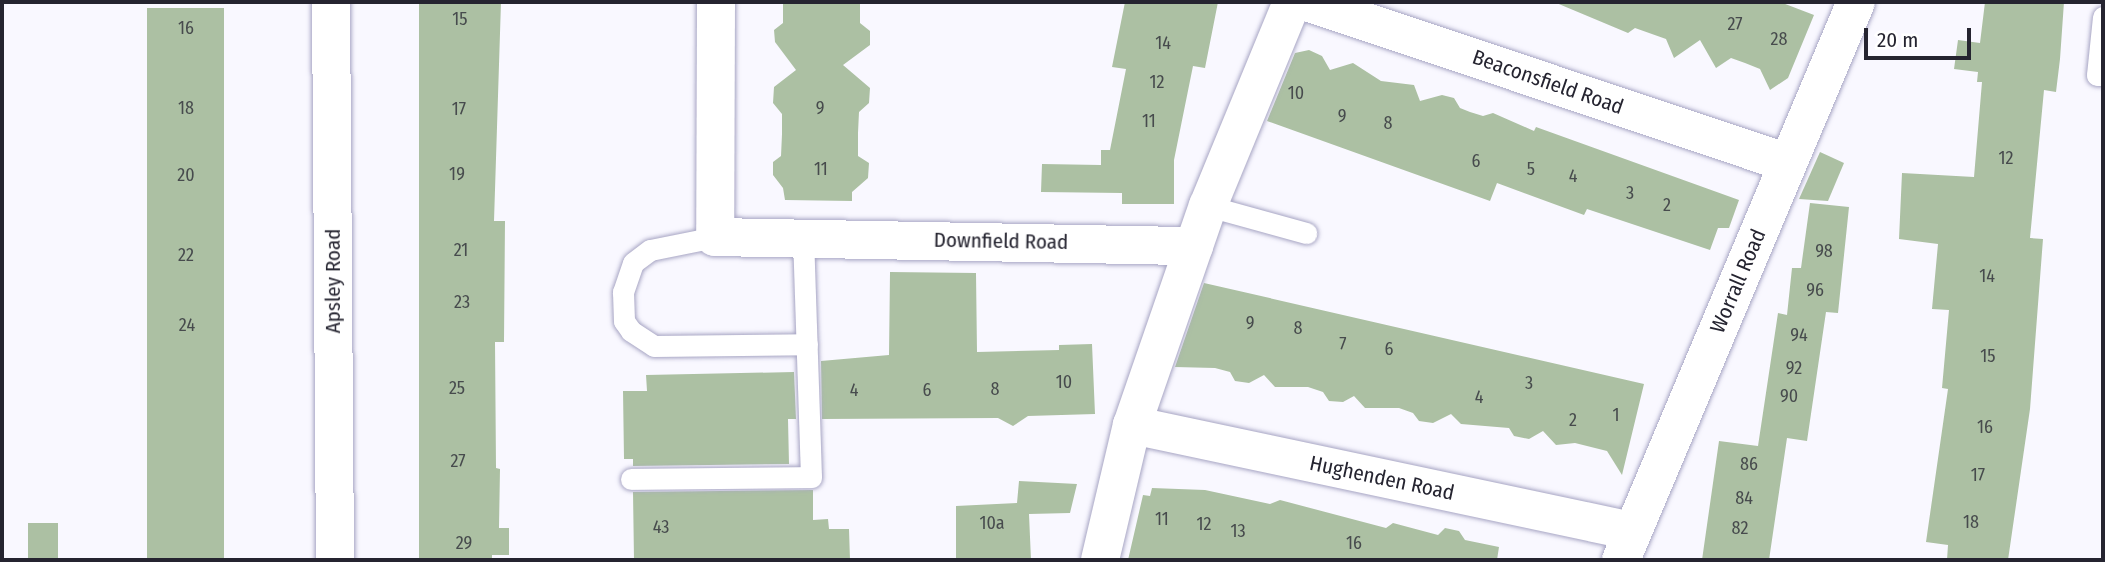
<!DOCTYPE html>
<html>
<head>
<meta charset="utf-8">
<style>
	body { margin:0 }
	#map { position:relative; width:2105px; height:562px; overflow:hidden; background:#f9f8ff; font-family:"Fira Sans Condensed",sans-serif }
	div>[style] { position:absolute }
	.building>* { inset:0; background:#acc0a3; transform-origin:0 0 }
	.roads { filter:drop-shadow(0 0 2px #a7a5c4) drop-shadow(0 0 2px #a7a5c4) }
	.service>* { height:21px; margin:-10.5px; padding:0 10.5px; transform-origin:10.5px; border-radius:10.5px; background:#fff }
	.minor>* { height:38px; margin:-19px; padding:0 19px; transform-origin:19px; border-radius:19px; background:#fff }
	span { translate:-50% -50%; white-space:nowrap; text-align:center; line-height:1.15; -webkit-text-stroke:6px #fff; paint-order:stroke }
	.number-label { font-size:18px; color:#474b4d }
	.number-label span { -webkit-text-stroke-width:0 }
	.street-label { font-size:21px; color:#252430 }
	.frame { position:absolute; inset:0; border:4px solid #252430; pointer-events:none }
	.scale { position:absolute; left:1864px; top:28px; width:107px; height:32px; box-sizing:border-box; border:4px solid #252430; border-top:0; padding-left:9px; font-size:21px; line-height:24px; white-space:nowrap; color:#252430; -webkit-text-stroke:5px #fff; paint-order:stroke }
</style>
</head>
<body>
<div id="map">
	<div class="building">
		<div style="clip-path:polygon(419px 2px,501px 2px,494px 221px,505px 221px,504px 342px,495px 342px,496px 468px,500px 469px,499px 528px,509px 528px,509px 555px,492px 555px,492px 560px,419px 560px)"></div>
		<div style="clip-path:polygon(783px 2px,860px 2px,860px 23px,870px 31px,870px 45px,843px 65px,870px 88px,869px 103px,859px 112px,858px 133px,858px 156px,869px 163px,868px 178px,852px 192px,852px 201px,785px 200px,783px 188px,773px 175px,773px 162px,781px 156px,782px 134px,782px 114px,773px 103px,774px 87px,796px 70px,775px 42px,774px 30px,783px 23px)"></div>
		<div style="clip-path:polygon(1125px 2px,1218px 2px,1205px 68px,1193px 66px,1174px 160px,1174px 204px,1122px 204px,1122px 193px,1041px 192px,1042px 164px,1101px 165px,1101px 150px,1110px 150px,1126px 69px,1112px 67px)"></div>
		<div style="clip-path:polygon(1554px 2px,1780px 2px,1814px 15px,1788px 78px,1770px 90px,1760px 69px,1745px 63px,1731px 58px,1716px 68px,1700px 40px,1674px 58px,1666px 39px,1635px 28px,1628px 33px)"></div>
		<div style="clip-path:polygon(1985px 2px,2064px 2px,2060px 59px,2056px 92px,2044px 90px,2030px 238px,2043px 239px,2030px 409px,2008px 560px,1947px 560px,1948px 545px,1926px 542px,1948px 389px,1942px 388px,1949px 310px,1932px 309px,1938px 244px,1899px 239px,1902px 173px,1974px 177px,1982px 82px,1977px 82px,1978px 72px,1954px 69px,1958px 40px,1980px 43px)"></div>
		<div style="left:224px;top:8px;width:552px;height:77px;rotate:90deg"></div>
		<div style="clip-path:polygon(1309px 50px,1322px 56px,1330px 70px,1353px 63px,1381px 81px,1414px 85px,1420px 101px,1442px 95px,1454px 98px,1460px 108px,1470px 112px,1483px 116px,1493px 113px,1534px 131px,1536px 127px,1739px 200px,1729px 228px,1718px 228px,1710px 250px,1587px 209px,1584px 215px,1497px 183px,1490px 201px,1267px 121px,1295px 53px)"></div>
		<div style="clip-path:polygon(1820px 152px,1844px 163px,1828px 201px,1799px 199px)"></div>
		<div style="clip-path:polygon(1810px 203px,1849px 207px,1838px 313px,1826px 312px,1807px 441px,1787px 438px,1769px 560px,1702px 560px,1719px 441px,1758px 446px,1778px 313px,1787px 315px,1792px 268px,1801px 268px)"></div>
		<div style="clip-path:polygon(890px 272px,976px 273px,977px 352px,1059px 350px,1059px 345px,1092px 344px,1095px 414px,1028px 416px,1013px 426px,998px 418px,822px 419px,821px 361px,889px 355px)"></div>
		<div style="clip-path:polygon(1204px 283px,1644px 384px,1622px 475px,1607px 451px,1575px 443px,1556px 445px,1543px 431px,1529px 439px,1514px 436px,1509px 428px,1461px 424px,1451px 414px,1433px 423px,1419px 421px,1413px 413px,1399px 408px,1365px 408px,1354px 396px,1343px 402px,1329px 401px,1323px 392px,1308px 387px,1275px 387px,1264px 375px,1249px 383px,1235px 381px,1230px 372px,1215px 368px,1175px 367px)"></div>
		<div style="clip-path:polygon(794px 372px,796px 419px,788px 419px,789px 464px,633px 466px,633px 459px,624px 459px,623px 391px,647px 391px,646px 375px)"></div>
		<div style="clip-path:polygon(1019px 481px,1077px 484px,1070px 513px,1029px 514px,1031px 560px,956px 560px,956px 506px,1017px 503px)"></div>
		<div style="clip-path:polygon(1152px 488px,1205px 490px,1270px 504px,1280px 500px,1386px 528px,1393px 523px,1438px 535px,1445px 528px,1459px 531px,1465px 540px,1499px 547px,1497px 560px,1128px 560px,1143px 495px,1150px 496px)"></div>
		<div style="clip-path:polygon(813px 490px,813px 520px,828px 519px,829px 529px,849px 529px,850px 560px,634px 560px,633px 492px)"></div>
		<div style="left:28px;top:523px;width:30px;height:37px"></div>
	</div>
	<div class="roads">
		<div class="service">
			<div style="left:2103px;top:17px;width:58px;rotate:95.9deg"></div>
			<div style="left:2097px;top:75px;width:6px"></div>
			<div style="left:1208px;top:206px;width:102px;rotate:15.4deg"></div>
			<div style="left:715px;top:237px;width:66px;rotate:168.7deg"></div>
			<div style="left:650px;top:250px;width:21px;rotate:143deg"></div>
			<div style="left:633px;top:263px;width:31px;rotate:109deg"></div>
			<div style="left:623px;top:292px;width:29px;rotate:88deg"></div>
			<div style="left:624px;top:321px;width:12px;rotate:55deg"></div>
			<div style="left:631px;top:331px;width:27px;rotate:33deg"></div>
			<div style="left:654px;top:346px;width:153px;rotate:-0.7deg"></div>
			<div style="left:631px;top:479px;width:180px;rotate:-0.6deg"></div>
			<div style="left:811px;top:477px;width:241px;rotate:-91.9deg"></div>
		</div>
		<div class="minor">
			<div style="left:331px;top:2px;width:558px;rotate:89.59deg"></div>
			<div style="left:716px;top:2px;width:235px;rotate:90.2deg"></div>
			<div style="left:715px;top:237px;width:479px;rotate:1.1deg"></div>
			<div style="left:1307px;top:2px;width:507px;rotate:18.51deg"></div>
			<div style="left:1132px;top:425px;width:511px;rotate:11.97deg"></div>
			<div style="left:1100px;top:560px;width:139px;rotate:-76.7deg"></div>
			<div style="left:1132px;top:425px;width:232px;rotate:-70.9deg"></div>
			<div style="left:1208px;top:206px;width:221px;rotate:-67.6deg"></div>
			<div style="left:1621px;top:560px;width:605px;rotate:-67.16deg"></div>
		</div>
	</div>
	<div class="number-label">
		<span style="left:460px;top:19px">15</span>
		<span style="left:1735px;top:24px">27</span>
		<span style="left:186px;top:28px">16</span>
		<span style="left:1779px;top:39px">28</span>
		<span style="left:1163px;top:43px">14</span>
		<span style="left:1157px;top:82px">12</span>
		<span style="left:1296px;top:93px">10</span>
		<span style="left:186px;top:108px">18</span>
		<span style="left:820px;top:108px">9</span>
		<span style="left:459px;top:109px">17</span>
		<span style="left:1342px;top:116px">9</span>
		<span style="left:1149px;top:121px">11</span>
		<span style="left:1388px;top:123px">8</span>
		<span style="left:2006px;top:158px">12</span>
		<span style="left:1476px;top:161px">6</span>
		<span style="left:821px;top:169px">11</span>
		<span style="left:1531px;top:169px">5</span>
		<span style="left:457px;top:174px">19</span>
		<span style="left:186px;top:175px">20</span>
		<span style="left:1573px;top:176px">4</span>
		<span style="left:1630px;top:193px">3</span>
		<span style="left:1667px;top:205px">2</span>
		<span style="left:461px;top:250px">21</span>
		<span style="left:1824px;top:251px">98</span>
		<span style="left:186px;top:255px">22</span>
		<span style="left:1987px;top:276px">14</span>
		<span style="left:1815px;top:290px">96</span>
		<span style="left:462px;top:302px">23</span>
		<span style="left:1250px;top:323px">9</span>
		<span style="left:187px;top:325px">24</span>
		<span style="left:1298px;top:328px">8</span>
		<span style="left:1799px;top:335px">94</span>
		<span style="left:1343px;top:344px">7</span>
		<span style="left:1389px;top:349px">6</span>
		<span style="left:1988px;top:356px">15</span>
		<span style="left:1794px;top:368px">92</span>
		<span style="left:1064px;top:382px">10</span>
		<span style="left:1529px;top:383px">3</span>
		<span style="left:457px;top:388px">25</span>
		<span style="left:995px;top:389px">8</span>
		<span style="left:854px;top:390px">4</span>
		<span style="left:927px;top:390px">6</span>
		<span style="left:1789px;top:396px">90</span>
		<span style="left:1479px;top:397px">4</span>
		<span style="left:1616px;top:415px">1</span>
		<span style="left:1573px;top:420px">2</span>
		<span style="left:1985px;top:427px">16</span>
		<span style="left:458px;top:461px">27</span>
		<span style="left:1749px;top:464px">86</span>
		<span style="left:1978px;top:475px">17</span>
		<span style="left:1744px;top:498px">84</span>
		<span style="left:1162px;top:519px">11</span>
		<span style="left:1971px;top:522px">18</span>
		<span style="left:992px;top:523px">10a</span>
		<span style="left:1204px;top:524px">12</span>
		<span style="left:661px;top:527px">43</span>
		<span style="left:1740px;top:528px">82</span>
		<span style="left:1238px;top:531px">13</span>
		<span style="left:464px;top:543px">29</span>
		<span style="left:1354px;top:543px">16</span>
	</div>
	<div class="street-label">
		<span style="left:1548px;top:82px;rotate:19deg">Beaconsfield Road</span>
		<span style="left:1001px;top:241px;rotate:1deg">Downfield Road</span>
		<span style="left:333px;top:281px;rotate:-90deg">Apsley Road</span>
		<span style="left:1738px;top:281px;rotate:-67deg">Worrall Road</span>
		<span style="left:1382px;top:478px;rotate:12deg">Hughenden Road</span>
	</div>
	<div class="frame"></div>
	<div class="scale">20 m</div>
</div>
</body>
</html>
